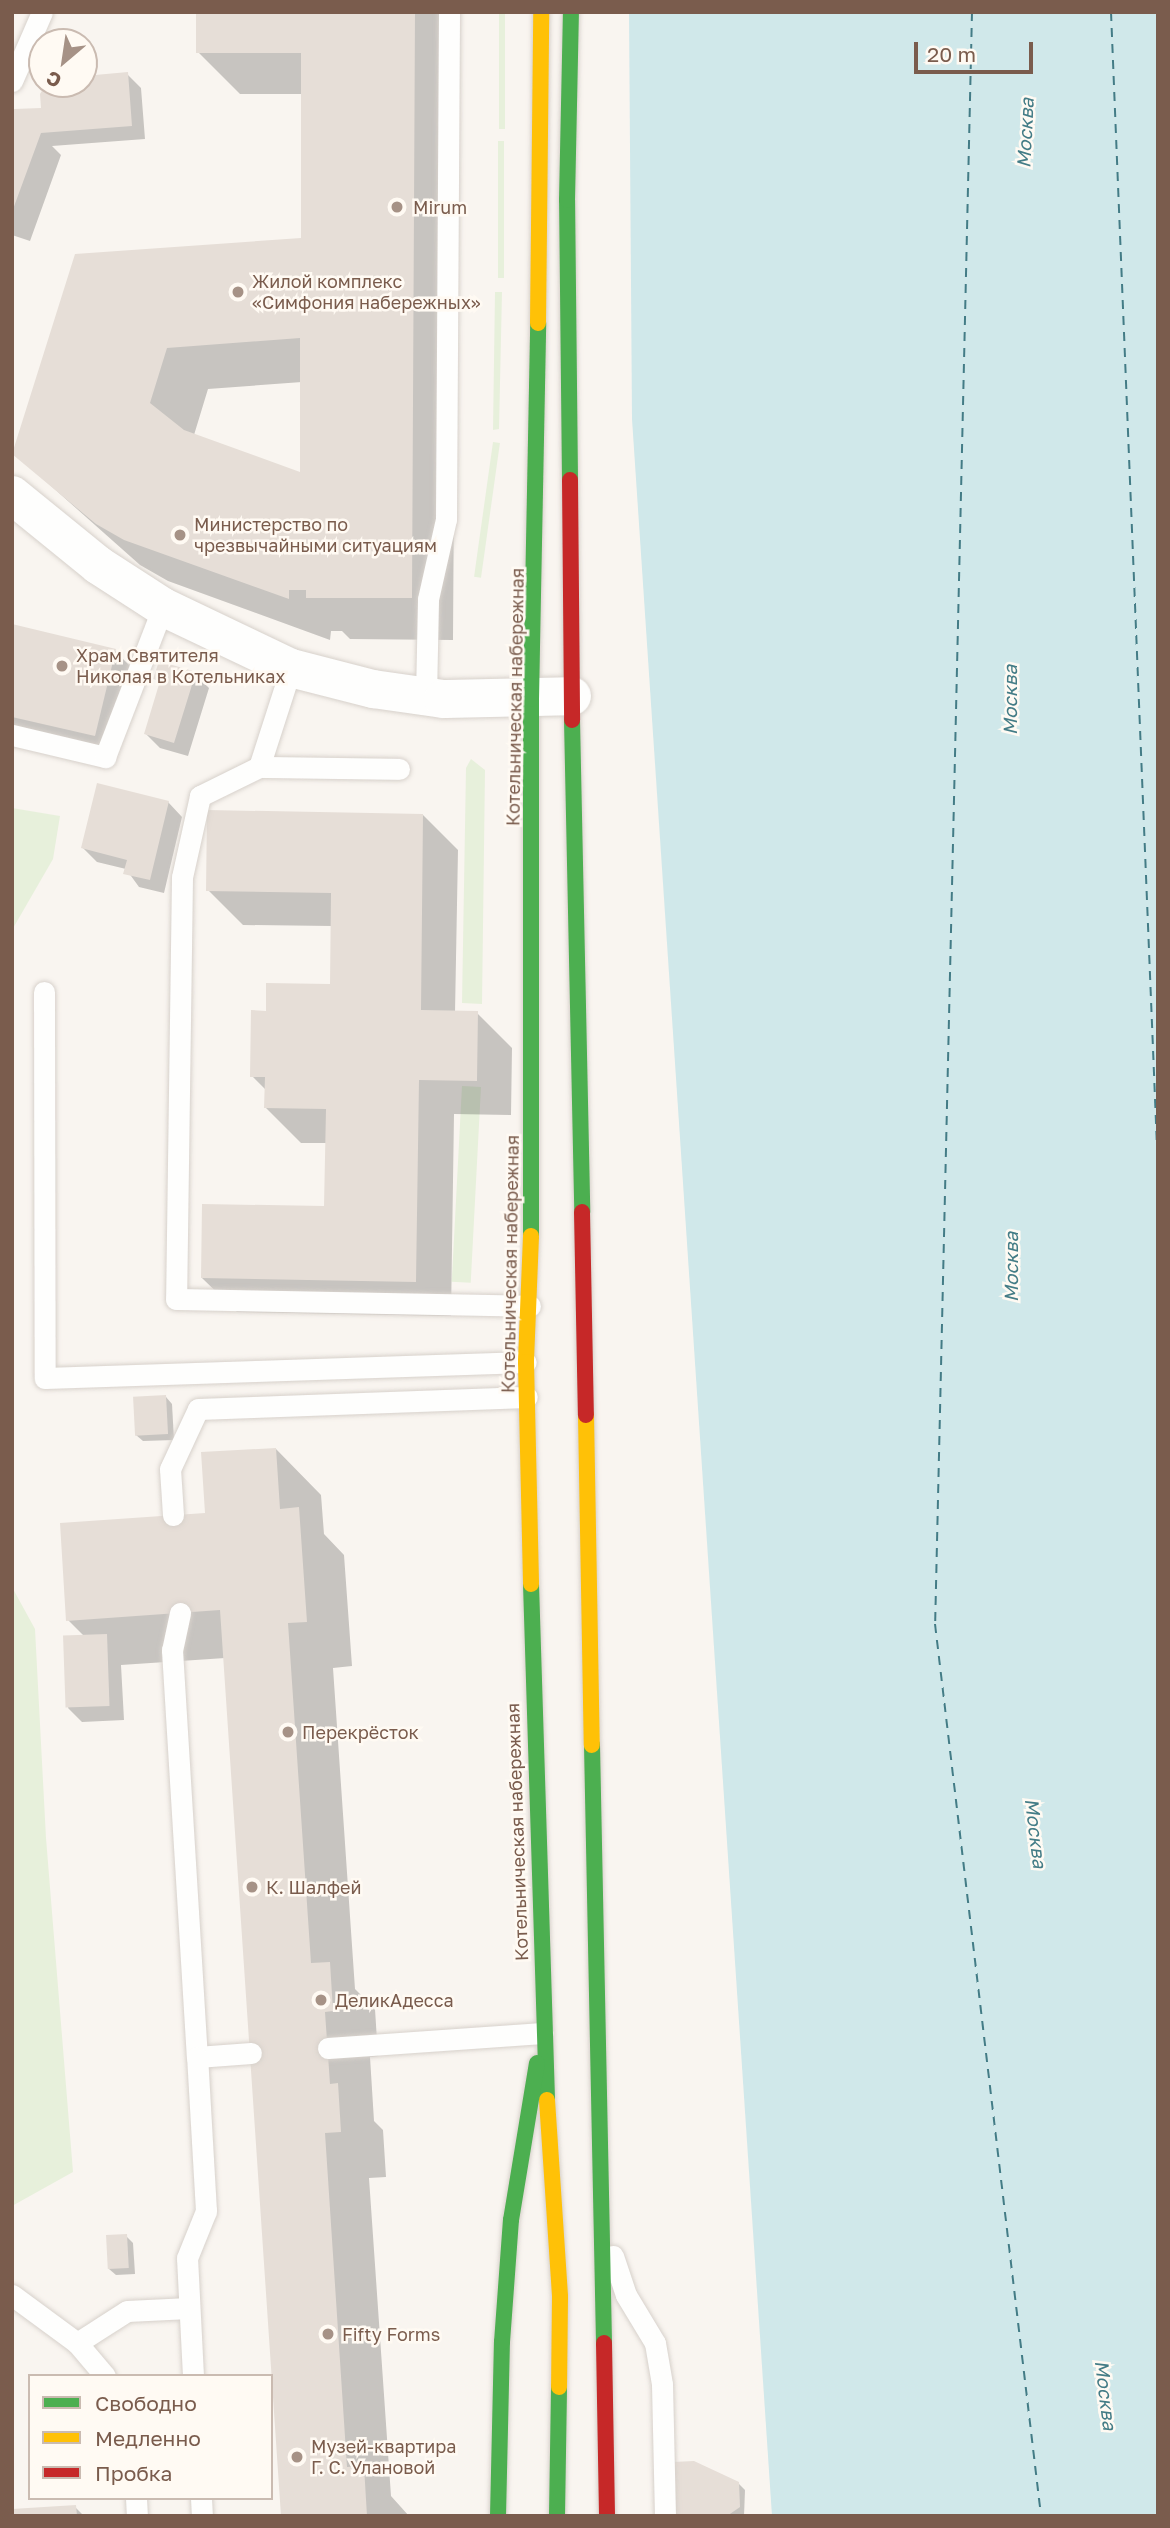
<!DOCTYPE html>
<html>
<head>
<meta charset="utf-8">
<style>
	body { margin:0 }
	#map { position:relative; width:1170px; height:2528px; overflow:hidden; background:#f9f5f0; font-family:"Golos Text",sans-serif }
	div>[style] { position:absolute }
	.green>* { inset:0; background:#e7f0db; transform-origin:0 0 }
	.water>* { inset:0; background:#d0e8ea }
	.shadow>* { inset:0; background:#0003 }
	.ferry>* { height:2px; margin-top:-1px; transform-origin:0; background:repeating-linear-gradient(90deg,#437c86 0 9px,transparent 0 16px) }
	.building>* { inset:0; background:#e6ded7; transform-origin:0 0 }
	.roads { filter:drop-shadow(0 0 2px #d7d1cb) drop-shadow(0 0 2px #d7d1cb) }
	.lane>* { height:21px; margin:-10.5px; padding:0 10.5px; transform-origin:10.5px; border-radius:10.5px; background:#fefefd }
	.street>* { height:38px; margin:-19px; padding:0 19px; transform-origin:19px; border-radius:19px; background:#fefefd }
	.fast>* { height:16px; margin:-8px; padding:0 8px; transform-origin:8px; border-radius:8px; background:#4caf50 }
	.slow>* { height:16px; margin:-8px; padding:0 8px; transform-origin:8px; border-radius:8px; background:#ffc107 }
	.jam>* { height:16px; margin:-8px; padding:0 8px; transform-origin:8px; border-radius:8px; background:#c62828 }
	.dots>* { width:19px; height:19px; translate:-50% -50%; box-sizing:border-box; border:4px solid #fffaf3; border-radius:50% }
	span { translate:-50% -50%; white-space:nowrap; text-align:center; line-height:1.15; -webkit-text-stroke:5px #fffaf3; paint-order:stroke }
	.poi-label { font-size:18px; color:#7a5c4d }
	.left { translate:0 -50%; text-align:left }
	.street-label { font-size:18px; color:#7a5c4d }
	.water-label { font-size:19px; color:#437c86; font-style:italic }
	.frame { position:absolute; inset:0; border:14px solid #7a5c4d; pointer-events:none }
	.legend { position:absolute; left:28px; top:2374px; width:245px; height:126px; box-sizing:border-box; background:#fffaf3; border:2px solid #cabbb1; margin:0; padding:9px 12px; list-style:none; font-size:21px; color:#7a5c4d }
	.legend li { display:flex; align-items:center; gap:14px; height:35px }
	.legend b { width:35px; border:2px solid #cabbb1 }
	.north { position:absolute; left:28px; top:28px; width:70px; height:70px; box-sizing:border-box; background:#fffaf3; border:2px solid #cabbb1; border-radius:50%; rotate:209deg; font-size:19px; font-weight:700; line-height:28px; text-align:center; color:#7a5c4d }
	.north::after { content:''; display:block; margin:auto; width:24px; height:32px; background:#a69286; clip-path:polygon(50% 0,100% 100%,50% 72%,0 100%) }
	.scale { position:absolute; left:914px; top:42px; width:119px; height:32px; box-sizing:border-box; border:4px solid #7a5c4d; border-top:0; padding-left:9px; font-size:21px; line-height:24px; white-space:nowrap; color:#7a5c4d; -webkit-text-stroke:5px #fffaf3; paint-order:stroke }
</style>
</head>
<body>
<div id="map">
	<div class="green">
		<div style="left:499px;top:12px;width:6px;height:117px"></div>
		<div style="left:498px;top:141px;width:6px;height:137px"></div>
		<div style="clip-path:polygon(495px 292px,502px 292px,499px 429px,493px 430px)"></div>
		<div style="left:493px;top:442px;width:7px;height:136px;rotate:8deg"></div>
		<div style="clip-path:polygon(471px 759px,485px 770px,482px 1004px,462px 1003px,466px 768px)"></div>
		<div style="clip-path:polygon(12px 808px,60px 816px,53px 859px,12px 930px)"></div>
		<div style="left:462px;top:1086px;width:19px;height:196px;rotate:3deg"></div>
		<div style="clip-path:polygon(12px 1587px,35px 1629px,46px 1838px,73px 2172px,12px 2206px)"></div>
	</div>
	<div class="water">
		<div style="clip-path:polygon(629px 12px,1158px 12px,1158px 2516px,772px 2516px,632px 419px)"></div>
	</div>
	<div class="shadow">
		<div style="clip-path:polygon(evenodd,198px 12px,457px 12px,453px 640px,350px 639px,342px 631px,331px 631px,330px 640px,168px 581px,140px 565px,14px 453px,302px 240px,303px 94px,240px 94px,198px 52px,198px 12px,302px 382px,301px 474px,194px 435px,208px 389px,302px 382px)"></div>
		<div style="clip-path:polygon(127px 74px,141px 88px,145px 139px,52px 146px,61px 155px,30px 241px,12px 235px,15px 110px,43px 109px,48px 84px,84px 84px,84px 77px)"></div>
		<div style="clip-path:polygon(12px 626px,115px 651px,136px 672px,115px 756px,12px 731px)"></div>
		<div style="clip-path:polygon(195px 674px,209px 688px,188px 756px,160px 748px,146px 734px,161px 685px,155px 679px)"></div>
		<div style="clip-path:polygon(168px 802px,182px 817px,164px 893px,139px 887px,126px 869px,97px 862px,83px 848px)"></div>
		<div style="clip-path:polygon(423px 815px,458px 850px,455px 1013px,477px 1013px,512px 1048px,511px 1115px,454px 1114px,451px 1316px,237px 1312px,202px 1278px,326px 1207px,327px 1143px,301px 1143px,266px 1108px,266px 1090px,252px 1076px,267px 1012px,331px 986px,332px 926px,243px 925px,208px 890px)"></div>
		<div style="clip-path:polygon(166px 1397px,172px 1404px,174px 1440px,143px 1441px,136px 1435px)"></div>
		<div style="clip-path:polygon(276px 1449px,321px 1495px,324px 1534px,344px 1555px,352px 1666px,333px 1668px,355px 1989px,375px 2009px,378px 2056px,370px 2057px,374px 2121px,383px 2130px,386px 2177px,369px 2178px,391px 2496px,409px 2516px,283px 2516px,225px 1658px,121px 1665px,124px 1720px,82px 1722px,68px 1708px,85px 1637px,68px 1620px,207px 1515px)"></div>
		<div style="clip-path:polygon(126px 2236px,133px 2243px,135px 2274px,116px 2275px,109px 2269px)"></div>
		<div style="clip-path:polygon(738px 2483px,745px 2490px,744px 2516px,678px 2516px)"></div>
		<div style="clip-path:polygon(75px 2507px,84px 2516px,12px 2516px)"></div>
	</div>
	<div class="ferry">
		<div style="left:972px;top:12px;width:1612px;rotate:91.31deg"></div>
		<div style="left:935px;top:1624px;width:898px;rotate:83.22deg"></div>
		<div style="left:1111px;top:12px;width:1160px;rotate:87.68deg"></div>
	</div>
	<div class="building">
		<div style="clip-path:polygon(evenodd,196px 12px,415px 12px,412px 598px,306px 598px,306px 590px,289px 590px,289px 599px,124px 540px,96px 524px,12px 454px,75px 254px,301px 238px,301px 53px,196px 53px,196px 12px,300px 338px,300px 472px,184px 430px,150px 403px,167px 348px,300px 338px)"></div>
		<div style="clip-path:polygon(128px 72px,132px 126px,41px 133px,12px 212px,14px 109px,41px 108px,40px 94px,46px 84px,84px 84px,84px 76px)"></div>
		<div style="clip-path:polygon(12px 624px,116px 649px,95px 736px,12px 717px)"></div>
		<div style="clip-path:polygon(159px 661px,196px 672px,174px 743px,144px 734px,160px 681px,153px 679px)"></div>
		<div style="clip-path:polygon(97px 783px,169px 801px,150px 880px,123px 874px,127px 860px,81px 848px)"></div>
		<div style="clip-path:polygon(207px 810px,423px 814px,421px 1010px,478px 1011px,477px 1081px,419px 1080px,416px 1282px,201px 1278px,202px 1204px,324px 1206px,326px 1109px,264px 1108px,265px 1077px,250px 1077px,251px 1010px,266px 1011px,266px 983px,330px 984px,331px 893px,206px 891px)"></div>
		<div style="left:166px;top:1395px;width:39px;height:33px;rotate:87deg"></div>
		<div style="clip-path:polygon(276px 1448px,280px 1509px,299px 1507px,307px 1622px,288px 1623px,311px 1963px,330px 1962px,333px 2011px,325px 2012px,330px 2084px,338px 2083px,341px 2132px,325px 2133px,347px 2467px,364px 2466px,367px 2516px,281px 2516px,220px 1610px,66px 1621px,60px 1523px,205px 1513px,201px 1452px)"></div>
		<div style="left:107px;top:1634px;width:72px;height:44px;rotate:88deg"></div>
		<div style="left:127px;top:2234px;width:34px;height:21px;rotate:87deg"></div>
		<div style="clip-path:polygon(694px 2461px,739px 2482px,740px 2507px,727px 2516px,676px 2516px,673px 2462px)"></div>
		<div style="clip-path:polygon(76px 2505px,77px 2516px,12px 2516px,12px 2509px)"></div>
	</div>
	<div class="roads">
		<div class="lane">
			<div style="left:12px;top:81px;width:75px;rotate:-66.5deg"></div>
			<div style="left:291px;top:668px;width:104px;rotate:107.9deg"></div>
			<div style="left:259px;top:767px;width:66px;rotate:153.8deg"></div>
			<div style="left:200px;top:796px;width:83px;rotate:102.5deg"></div>
			<div style="left:182px;top:877px;width:422px;rotate:90.8deg"></div>
			<div style="left:176px;top:1299px;width:354px;rotate:1.1deg"></div>
			<div style="left:426px;top:696px;width:97px;rotate:-88.8deg"></div>
			<div style="left:428px;top:599px;width:82px;rotate:-77.3deg"></div>
			<div style="left:446px;top:519px;width:507px;rotate:-89.66deg"></div>
			<div style="left:12px;top:735px;width:96px;rotate:13.3deg"></div>
			<div style="left:105px;top:757px;width:161px;rotate:-68.9deg"></div>
			<div style="left:259px;top:767px;width:140px;rotate:0.8deg"></div>
			<div style="left:44px;top:992px;width:386px;rotate:89.9deg"></div>
			<div style="left:45px;top:1378px;width:481px;rotate:-1.9deg"></div>
			<div style="left:173px;top:1515px;width:46px;rotate:-93.7deg"></div>
			<div style="left:170px;top:1469px;width:66px;rotate:-65deg"></div>
			<div style="left:198px;top:1409px;width:329px;rotate:-2.1deg"></div>
			<div style="left:180px;top:1613px;width:38px;rotate:102deg"></div>
			<div style="left:172px;top:1650px;width:408px;rotate:86.5deg"></div>
			<div style="left:197px;top:2057px;width:54px;rotate:-4.2deg"></div>
			<div style="left:328px;top:2048px;width:215px;rotate:-4deg"></div>
			<div style="left:613px;top:2256px;width:41px;rotate:71.6deg"></div>
			<div style="left:626px;top:2295px;width:56px;rotate:58.9deg"></div>
			<div style="left:655px;top:2343px;width:42px;rotate:80.3deg"></div>
			<div style="left:662px;top:2384px;width:132px;rotate:88.7deg"></div>
			<div style="left:12px;top:2295px;width:81px;rotate:36.4deg"></div>
			<div style="left:77px;top:2343px;width:43px;rotate:49.7deg"></div>
			<div style="left:77px;top:2343px;width:59px;rotate:-32.6deg"></div>
			<div style="left:127px;top:2311px;width:62px;rotate:-2.8deg"></div>
			<div style="left:193px;top:2376px;width:118px;rotate:-92.9deg"></div>
			<div style="left:187px;top:2258px;width:51px;rotate:-68deg"></div>
			<div style="left:206px;top:2211px;width:154px;rotate:-93.3deg"></div>
			<div style="left:136px;top:2498px;width:18px;rotate:87deg"></div>
			<div style="left:201px;top:2498px;width:18px;rotate:87deg"></div>
		</div>
		<div class="street">
			<div style="left:12px;top:495px;width:111px;rotate:39.1deg"></div>
			<div style="left:98px;top:565px;width:77px;rotate:32.9deg"></div>
			<div style="left:163px;top:607px;width:142px;rotate:25.5deg"></div>
			<div style="left:291px;top:668px;width:85px;rotate:14.4deg"></div>
			<div style="left:373px;top:689px;width:71px;rotate:8.1deg"></div>
			<div style="left:443px;top:699px;width:129px;rotate:-1.3deg"></div>
		</div>
		<div class="fast">
			<div style="left:570px;top:480px;width:280px;rotate:-90.6deg"></div>
			<div style="left:567px;top:200px;width:188px;rotate:-88.8deg"></div>
			<div style="left:572px;top:720px;width:492px;rotate:88.8deg"></div>
			<div style="left:531px;top:1236px;width:537px;rotate:-90deg"></div>
			<div style="left:531px;top:699px;width:376px;rotate:-88.9deg"></div>
			<div style="left:531px;top:1584px;width:516px;rotate:88.22deg"></div>
			<div style="left:592px;top:1745px;width:598px;rotate:88.85deg"></div>
			<div style="left:498px;top:2516px;width:174px;rotate:-88.7deg"></div>
			<div style="left:502px;top:2342px;width:122px;rotate:-85.8deg"></div>
			<div style="left:511px;top:2220px;width:159px;rotate:-80.6deg"></div>
			<div style="left:557px;top:2516px;width:129px;rotate:-89.1deg"></div>
		</div>
		<div class="slow">
			<div style="left:538px;top:323px;width:311px;rotate:-89.4deg"></div>
			<div style="left:531px;top:1236px;width:126px;rotate:92.3deg"></div>
			<div style="left:526px;top:1362px;width:222px;rotate:88.7deg"></div>
			<div style="left:586px;top:1415px;width:330px;rotate:89deg"></div>
			<div style="left:547px;top:2100px;width:197px;rotate:86.2deg"></div>
			<div style="left:560px;top:2297px;width:90px;rotate:90.6deg"></div>
		</div>
		<div class="jam">
			<div style="left:570px;top:480px;width:240px;rotate:89.5deg"></div>
			<div style="left:582px;top:1212px;width:203px;rotate:88.9deg"></div>
			<div style="left:604px;top:2343px;width:173px;rotate:89deg"></div>
		</div>
	</div>
	<div class="dots">
		<div style="left:397px;top:207px;background:#a69286"></div>
		<div style="left:238px;top:292px;background:#a69286"></div>
		<div style="left:180px;top:535px;background:#a69286"></div>
		<div style="left:62px;top:666px;background:#a69286"></div>
		<div style="left:288px;top:1732px;background:#a69286"></div>
		<div style="left:252px;top:1887px;background:#a69286"></div>
		<div style="left:321px;top:2000px;background:#a69286"></div>
		<div style="left:328px;top:2334px;background:#a69286"></div>
		<div style="left:297px;top:2457px;background:#a69286"></div>
	</div>
	<div class="poi-label">
		<span class="left" style="left:413px;top:207px">Mirum</span>
		<span class="left" style="left:252px;top:292px">Жилой комплекс<br>«Симфония набережных»</span>
		<span class="left" style="left:194px;top:535px">Министерство по<br>чрезвычайными ситуациям</span>
		<span class="left" style="left:76px;top:666px">Храм Святителя<br>Николая в Котельниках</span>
		<span class="left" style="left:302px;top:1732px">Перекрёсток</span>
		<span class="left" style="left:266px;top:1887px">К. Шалфей</span>
		<span class="left" style="left:335px;top:2000px">ДеликАдесса</span>
		<span class="left" style="left:342px;top:2334px">Fifty Forms</span>
		<span class="left" style="left:311px;top:2457px">Музей-квартира<br>Г. С. Улановой</span>
	</div>
	<div class="street-label">
		<span style="left:515px;top:697px;rotate:-89deg">Котельническая набережная</span>
		<span style="left:510px;top:1264px;rotate:-89deg">Котельническая набережная</span>
		<span style="left:517px;top:1832px;rotate:-92deg">Котельническая набережная</span>
	</div>
	<div class="water-label">
		<span style="left:1025px;top:133px;rotate:-87deg">Москва</span>
		<span style="left:1010px;top:700px;rotate:-90deg">Москва</span>
		<span style="left:1011px;top:1267px;rotate:-90deg">Москва</span>
		<span style="left:1036px;top:1833px;rotate:83deg">Москва</span>
		<span style="left:1106px;top:2395px;rotate:83deg">Москва</span>
	</div>
	<div class="frame"></div>
	<ul class="legend">
	<li><b style="height:9px;background:#4caf50"></b>Свободно</li>
	<li><b style="height:9px;background:#ffc107"></b>Медленно</li>
	<li><b style="height:9px;background:#c62828"></b>Пробка</li>
	</ul>
	<div class="north">С</div>
	<div class="scale">20 m</div>
</div>
</body>
</html>
